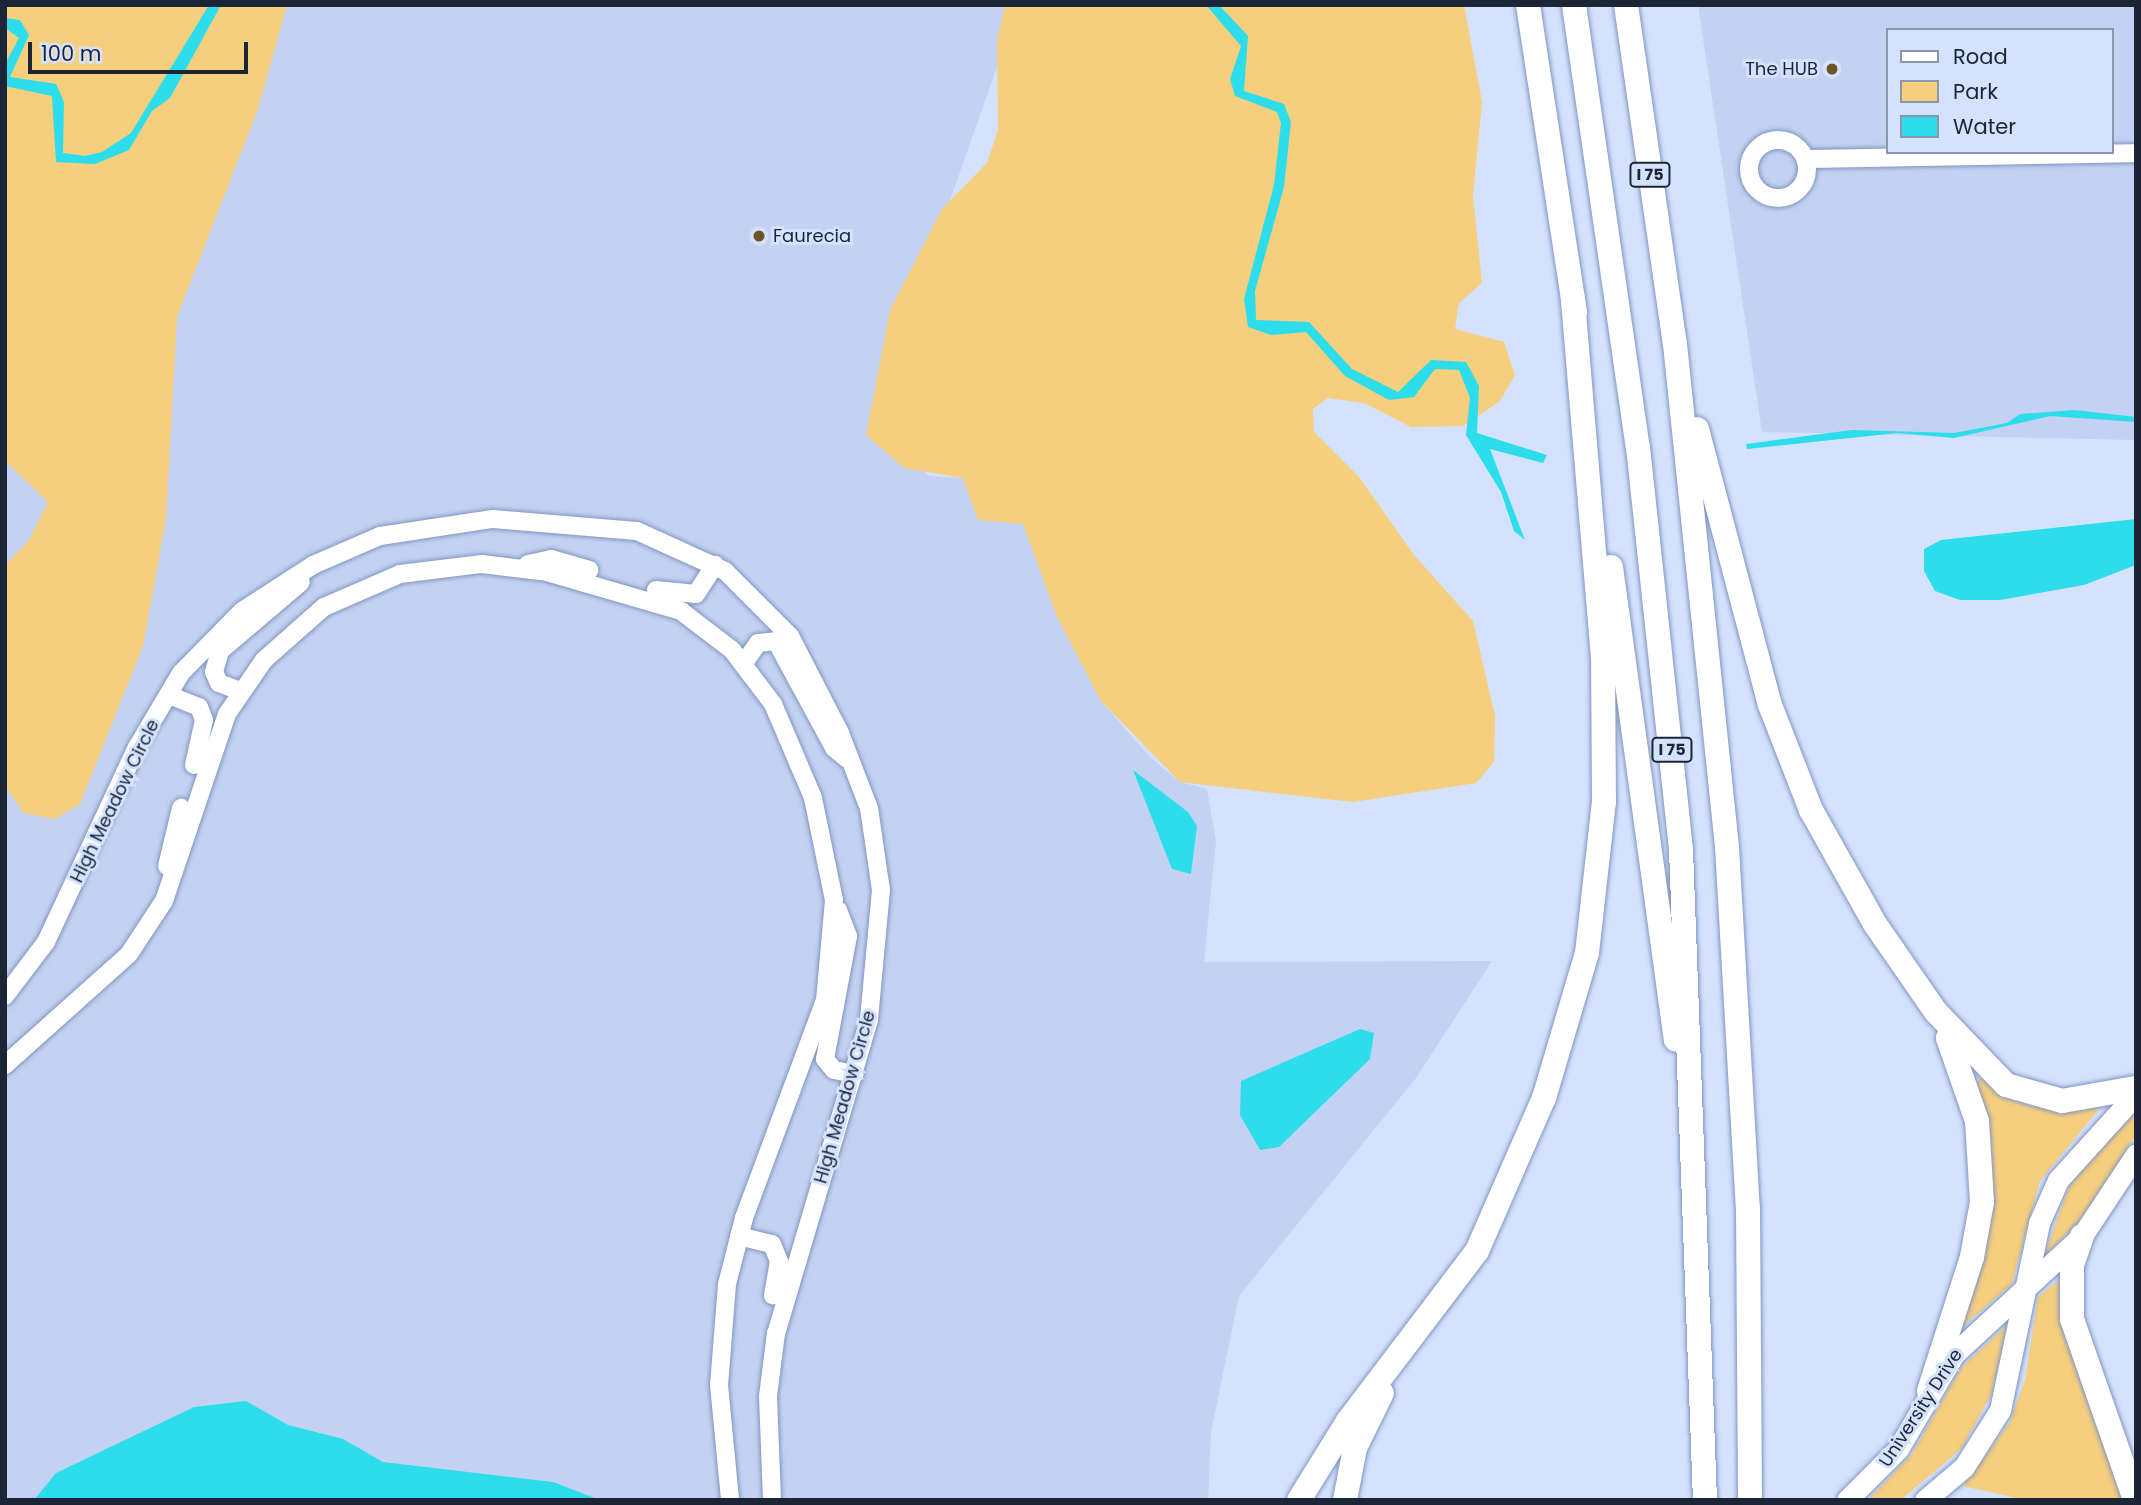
<!DOCTYPE html>
<html>
<head>
<meta charset="utf-8">
<style>
	body { margin:0 }
	#map { position:relative; width:2141px; height:1505px; overflow:hidden; background:#d4e2fe; font-family:Poppins,sans-serif }
	div>[style] { position:absolute }
	.built>* { inset:0; background:#c3d2f2 }
	.green>* { inset:0; background:#f5ce7e }
	.water>* { inset:0; background:#2dddec }
	.roads { filter:drop-shadow(0 0 2px #8095c0) drop-shadow(0 0 2px #8095c0) }
	.minor>* { height:18px; margin:-9px; padding:0 9px; transform-origin:9px; border-radius:9px; background:#fff }
	.minor>.ring { margin:-9px; padding:0; box-sizing:content-box; background:none; border:18px solid #fff; border-radius:50% }
	.major>* { height:21px; margin:-10.5px; padding:0 10.5px; transform-origin:10.5px; border-radius:10.5px; background:#fff }
	.highway>* { height:24px; margin:-12px; padding:0 12px; transform-origin:12px; border-radius:12px; background:#fff }
	.dots>* { width:19px; height:19px; translate:-50% -50%; box-sizing:border-box; border:4px solid #d4e2fe; border-radius:50% }
	span { translate:-50% -50%; white-space:nowrap; text-align:center; line-height:1.15; -webkit-text-stroke:6px #d4e2fe; paint-order:stroke }
	.shield-label span { padding:2px 5px; background:#d4e2fe; border:2px solid; border-radius:5px; -webkit-text-stroke-width:0 }
	.shield-label { font-size:16px; color:#1c2536; font-weight:700 }
	.poi-label { font-size:18px; color:#1c2536 }
	.right { translate:-100% -50%; text-align:right }
	.left { translate:0 -50%; text-align:left }
	.street-label { font-size:18px; color:#1c2536 }
	.frame { position:absolute; inset:0; border:7px solid #1c2536; pointer-events:none }
	.legend { position:absolute; left:1886px; top:28px; width:228px; height:126px; box-sizing:border-box; background:#d4e2fe; border:2px solid #8a96ae; margin:0; padding:9px 12px; list-style:none; font-size:21px; color:#1c2536 }
	.legend li { display:flex; align-items:center; gap:14px; height:35px }
	.legend b { width:35px; border:2px solid #8a96ae }
	.scale { position:absolute; left:28px; top:42px; width:220px; height:32px; box-sizing:border-box; border:4px solid #1c2536; border-top:0; padding-left:9px; font-size:21px; line-height:24px; white-space:nowrap; color:#1c2536; -webkit-text-stroke:5px #d4e2fe; paint-order:stroke }
</style>
</head>
<body>
<div id="map">
	<div class="built">
		<div style="clip-path:polygon(5px 5px,1019px 5px,867px 435px,930px 476px,963px 478px,978px 520px,1023px 524px,1057px 617px,1101px 701px,1149px 756px,1180px 782px,1207px 789px,1216px 841px,1204px 962px,1492px 961px,1416px 1078px,1239px 1296px,1211px 1432px,1208px 1500px,5px 1500px)"></div>
		<div style="clip-path:polygon(evenodd,1698px 5px,2136px 5px,2136px 440px,1762px 432px,1698px 5px,1887px 30px,2111px 30px,2111px 152px,1887px 152px,1887px 30px)"></div>
	</div>
	<div class="green">
		<div style="clip-path:polygon(5px 5px,287px 5px,258px 109px,177px 317px,166px 519px,143px 646px,80px 804px,55px 819px,23px 813px,5px 785px,5px 566px,29px 540px,48px 502px,5px 461px)"></div>
		<div style="clip-path:polygon(1005px 5px,1464px 5px,1482px 102px,1473px 196px,1482px 283px,1459px 303px,1455px 329px,1504px 342px,1515px 375px,1500px 401px,1463px 426px,1411px 427px,1364px 403px,1328px 398px,1313px 409px,1314px 432px,1359px 477px,1414px 555px,1473px 621px,1495px 716px,1494px 762px,1476px 783px,1353px 802px,1180px 782px,1101px 701px,1057px 617px,1023px 524px,978px 520px,963px 478px,904px 468px,866px 435px,890px 310px,942px 209px,987px 163px,998px 130px,997px 41px)"></div>
		<div style="clip-path:polygon(1981px 1078px,2028px 1106px,2100px 1108px,2040px 1181px,2012px 1284px,1957px 1331px,1992px 1201px,1989px 1133px,1977px 1081px)"></div>
		<div style="clip-path:polygon(2136px 1109px,2136px 1135px,2079px 1222px,2044px 1256px,2072px 1178px)"></div>
		<div style="clip-path:polygon(2060px 1279px,2063px 1320px,2126px 1500px,2025px 1500px,1963px 1486px,2010px 1422px,2025px 1380px,2038px 1297px)"></div>
		<div style="clip-path:polygon(2007px 1325px,1992px 1393px,1962px 1448px,1902px 1499px,1868px 1500px,1912px 1454px,1960px 1369px)"></div>
	</div>
	<div class="water">
		<div style="clip-path:polygon(209px 5px,221px 5px,170px 98px,152px 111px,129px 150px,95px 164px,56px 162px,52px 96px,5px 86px,5px 64px,19px 38px,5px 28px,5px 18px,20px 20px,29px 35px,10px 77px,56px 84px,64px 102px,63px 153px,85px 156px,102px 152px,131px 133px)"></div>
		<div style="clip-path:polygon(1206px 5px,1219px 5px,1248px 36px,1244px 91px,1284px 104px,1291px 122px,1284px 187px,1255px 291px,1256px 320px,1309px 322px,1352px 369px,1398px 392px,1431px 360px,1466px 362px,1479px 386px,1477px 433px,1547px 455px,1543px 463px,1490px 449px,1525px 540px,1514px 531px,1501px 492px,1466px 435px,1470px 398px,1459px 370px,1435px 369px,1414px 397px,1389px 400px,1345px 376px,1306px 332px,1271px 335px,1248px 327px,1244px 299px,1274px 185px,1281px 123px,1277px 112px,1235px 96px,1230px 79px,1241px 46px)"></div>
		<div style="clip-path:polygon(2075px 410px,2136px 417px,2136px 422px,2050px 416px,1954px 438px,1897px 433px,1747px 449px,1746px 444px,1852px 430px,1954px 433px,2007px 423px,2020px 414px)"></div>
		<div style="clip-path:polygon(2136px 519px,2136px 565px,2084px 585px,2000px 600px,1960px 600px,1935px 591px,1924px 571px,1924px 549px,1941px 540px)"></div>
		<div style="clip-path:polygon(1133px 770px,1188px 812px,1197px 826px,1191px 874px,1172px 869px)"></div>
		<div style="clip-path:polygon(1360px 1029px,1374px 1033px,1370px 1059px,1279px 1147px,1260px 1150px,1240px 1115px,1241px 1081px)"></div>
		<div style="clip-path:polygon(246px 1401px,288px 1425px,343px 1439px,383px 1462px,553px 1482px,600px 1500px,34px 1500px,56px 1473px,194px 1407px)"></div>
	</div>
	<div class="roads">
		<div class="minor">
			<div class="ring" style="left:1749px;top:140px;width:40px;height:40px"></div>
			<div style="left:1806px;top:159px;width:330px;rotate:-1deg"></div>
			<div style="left:528px;top:564px;width:24px;rotate:-12deg"></div>
			<div style="left:551px;top:559px;width:40px;rotate:16deg"></div>
			<div style="left:656px;top:590px;width:40px;rotate:5.7deg"></div>
			<div style="left:696px;top:594px;width:35px;rotate:-57deg"></div>
			<div style="left:744px;top:663px;width:24px;rotate:-55deg"></div>
			<div style="left:758px;top:643px;width:18px;rotate:-6deg"></div>
			<div style="left:776px;top:641px;width:122px;rotate:61.5deg"></div>
			<div style="left:834px;top:748px;width:17px;rotate:40deg"></div>
			<div style="left:240px;top:691px;width:22px;rotate:-159deg"></div>
			<div style="left:219px;top:683px;width:12px;rotate:-114deg"></div>
			<div style="left:214px;top:672px;width:22px;rotate:-74deg"></div>
			<div style="left:220px;top:651px;width:106px;rotate:-40.4deg"></div>
			<div style="left:169px;top:695px;width:32px;rotate:22deg"></div>
			<div style="left:199px;top:707px;width:14px;rotate:69deg"></div>
			<div style="left:204px;top:720px;width:46px;rotate:102.5deg"></div>
			<div style="left:167px;top:866px;width:60px;rotate:-76.4deg"></div>
			<div style="left:838px;top:910px;width:28px;rotate:69deg"></div>
			<div style="left:848px;top:936px;width:125px;rotate:100.6deg"></div>
			<div style="left:825px;top:1059px;width:14px;rotate:51deg"></div>
			<div style="left:834px;top:1070px;width:21px;rotate:11deg"></div>
			<div style="left:5px;top:996px;width:68px;rotate:-52.8deg"></div>
			<div style="left:46px;top:942px;width:215px;rotate:-65deg"></div>
			<div style="left:137px;top:747px;width:86px;rotate:-59.3deg"></div>
			<div style="left:181px;top:673px;width:87px;rotate:-45.5deg"></div>
			<div style="left:242px;top:611px;width:85px;rotate:-32.9deg"></div>
			<div style="left:313px;top:565px;width:73px;rotate:-23.4deg"></div>
			<div style="left:380px;top:536px;width:114px;rotate:-8.6deg"></div>
			<div style="left:493px;top:519px;width:144px;rotate:4.8deg"></div>
			<div style="left:637px;top:531px;width:97px;rotate:24.4deg"></div>
			<div style="left:725px;top:571px;width:92px;rotate:45deg"></div>
			<div style="left:790px;top:636px;width:109px;rotate:62.7deg"></div>
			<div style="left:840px;top:733px;width:80px;rotate:68.9deg"></div>
			<div style="left:869px;top:808px;width:83px;rotate:81.7deg"></div>
			<div style="left:881px;top:890px;width:131px;rotate:95.3deg"></div>
			<div style="left:869px;top:1020px;width:327px;rotate:106.5deg"></div>
			<div style="left:776px;top:1333px;width:64px;rotate:97.2deg"></div>
			<div style="left:768px;top:1396px;width:104px;rotate:87.8deg"></div>
			<div style="left:5px;top:1065px;width:166px;rotate:-41.8deg"></div>
			<div style="left:129px;top:954px;width:64px;rotate:-56.6deg"></div>
			<div style="left:164px;top:901px;width:197px;rotate:-71.4deg"></div>
			<div style="left:227px;top:714px;width:65px;rotate:-55.6deg"></div>
			<div style="left:264px;top:660px;width:80px;rotate:-41.5deg"></div>
			<div style="left:324px;top:607px;width:83px;rotate:-23.5deg"></div>
			<div style="left:400px;top:574px;width:83px;rotate:-7deg"></div>
			<div style="left:482px;top:564px;width:65px;rotate:7deg"></div>
			<div style="left:547px;top:572px;width:140px;rotate:16.2deg"></div>
			<div style="left:681px;top:611px;width:64px;rotate:37.4deg"></div>
			<div style="left:732px;top:650px;width:68px;rotate:52.8deg"></div>
			<div style="left:773px;top:704px;width:102px;rotate:66.9deg"></div>
			<div style="left:813px;top:798px;width:104px;rotate:78.4deg"></div>
			<div style="left:834px;top:900px;width:100px;rotate:95.1deg"></div>
			<div style="left:825px;top:1000px;width:233px;rotate:110.4deg"></div>
			<div style="left:744px;top:1218px;width:68px;rotate:104.4deg"></div>
			<div style="left:727px;top:1284px;width:101px;rotate:94.5deg"></div>
			<div style="left:719px;top:1385px;width:116px;rotate:84.5deg"></div>
			<div style="left:739px;top:1236px;width:34px;rotate:14deg"></div>
			<div style="left:772px;top:1244px;width:18px;rotate:68deg"></div>
			<div style="left:779px;top:1261px;width:35px;rotate:100deg"></div>
		</div>
		<div class="major">
			<div style="left:1847px;top:1500px;width:72px;rotate:-45deg"></div>
			<div style="left:1898px;top:1449px;width:110px;rotate:-59.5deg"></div>
			<div style="left:1954px;top:1354px;width:174px;rotate:-42.7deg"></div>
			<div style="left:2082px;top:1236px;width:98px;rotate:-56.6deg"></div>
			<div style="left:1925px;top:1500px;width:51px;rotate:-40.2deg"></div>
			<div style="left:1964px;top:1467px;width:67px;rotate:-57.7deg"></div>
			<div style="left:2000px;top:1410px;width:191px;rotate:-78.2deg"></div>
			<div style="left:2039px;top:1223px;width:47px;rotate:-66.2deg"></div>
			<div style="left:2058px;top:1180px;width:116px;rotate:-47.8deg"></div>
		</div>
		<div class="highway">
			<div style="left:1528px;top:5px;width:311px;rotate:81.3deg"></div>
			<div style="left:1574px;top:5px;width:447px;rotate:81.8deg"></div>
			<div style="left:1638px;top:447px;width:404px;rotate:83.9deg"></div>
			<div style="left:1681px;top:849px;width:651px;rotate:87.89deg"></div>
			<div style="left:1626px;top:5px;width:343px;rotate:81.8deg"></div>
			<div style="left:1675px;top:344px;width:506px;rotate:84.1deg"></div>
			<div style="left:1727px;top:847px;width:363px;rotate:86.7deg"></div>
			<div style="left:1748px;top:1209px;width:291px;rotate:89.6deg"></div>
			<div style="left:1697px;top:429px;width:285px;rotate:75.2deg"></div>
			<div style="left:1770px;top:705px;width:113px;rotate:68.7deg"></div>
			<div style="left:1811px;top:810px;width:131px;rotate:60.7deg"></div>
			<div style="left:1875px;top:924px;width:107px;rotate:55.3deg"></div>
			<div style="left:1936px;top:1012px;width:101px;rotate:46.2deg"></div>
			<div style="left:2006px;top:1085px;width:58px;rotate:15.9deg"></div>
			<div style="left:2062px;top:1101px;width:75px;rotate:-10deg"></div>
			<div style="left:1611px;top:567px;width:477px;rotate:82.2deg"></div>
			<div style="left:2082px;top:1236px;width:31px;rotate:109deg"></div>
			<div style="left:2072px;top:1265px;width:54px;rotate:90deg"></div>
			<div style="left:2072px;top:1319px;width:192px;rotate:70.8deg"></div>
			<div style="left:1929px;top:1391px;width:141px;rotate:-72.2deg"></div>
			<div style="left:1972px;top:1257px;width:56px;rotate:-79.7deg"></div>
			<div style="left:1982px;top:1202px;width:81px;rotate:-93.5deg"></div>
			<div style="left:1977px;top:1121px;width:88px;rotate:-109.3deg"></div>
			<div style="left:1299px;top:1500px;width:93px;rotate:-58.2deg"></div>
			<div style="left:1348px;top:1421px;width:213px;rotate:-52.8deg"></div>
			<div style="left:1477px;top:1251px;width:167px;rotate:-66.4deg"></div>
			<div style="left:1544px;top:1098px;width:151px;rotate:-73.5deg"></div>
			<div style="left:1587px;top:953px;width:153px;rotate:-83.6deg"></div>
			<div style="left:1604px;top:801px;width:143px;rotate:-90.4deg"></div>
			<div style="left:1603px;top:658px;width:361px;rotate:-94.8deg"></div>
			<div style="left:1345px;top:1500px;width:53px;rotate:-79.1deg"></div>
			<div style="left:1355px;top:1448px;width:61px;rotate:-63.9deg"></div>
		</div>
	</div>
	<div class="dots">
		<div style="left:1832px;top:69px;background:#6c5626"></div>
		<div style="left:759px;top:236px;background:#6c5626"></div>
	</div>
	<div class="shield-label">
		<span style="left:1650px;top:175px">I 75</span>
		<span style="left:1672px;top:750px">I 75</span>
	</div>
	<div class="poi-label">
		<span class="right" style="left:1818px;top:69px">The HUB</span>
		<span class="left" style="left:773px;top:236px">Faurecia</span>
	</div>
	<div class="street-label">
		<span style="left:115px;top:801px;rotate:-64deg">High Meadow Circle</span>
		<span style="left:845px;top:1097px;rotate:-74deg">High Meadow Circle</span>
		<span style="left:1921px;top:1408px;rotate:-57deg">University Drive</span>
	</div>
	<div class="frame"></div>
	<ul class="legend">
	<li><b style="height:9px;background:#fff"></b>Road</li>
	<li><b style="height:19px;background:#f5ce7e"></b>Park</li>
	<li><b style="height:19px;background:#2dddec"></b>Water</li>
	</ul>
	<div class="scale">100 m</div>
</div>
</body>
</html>
